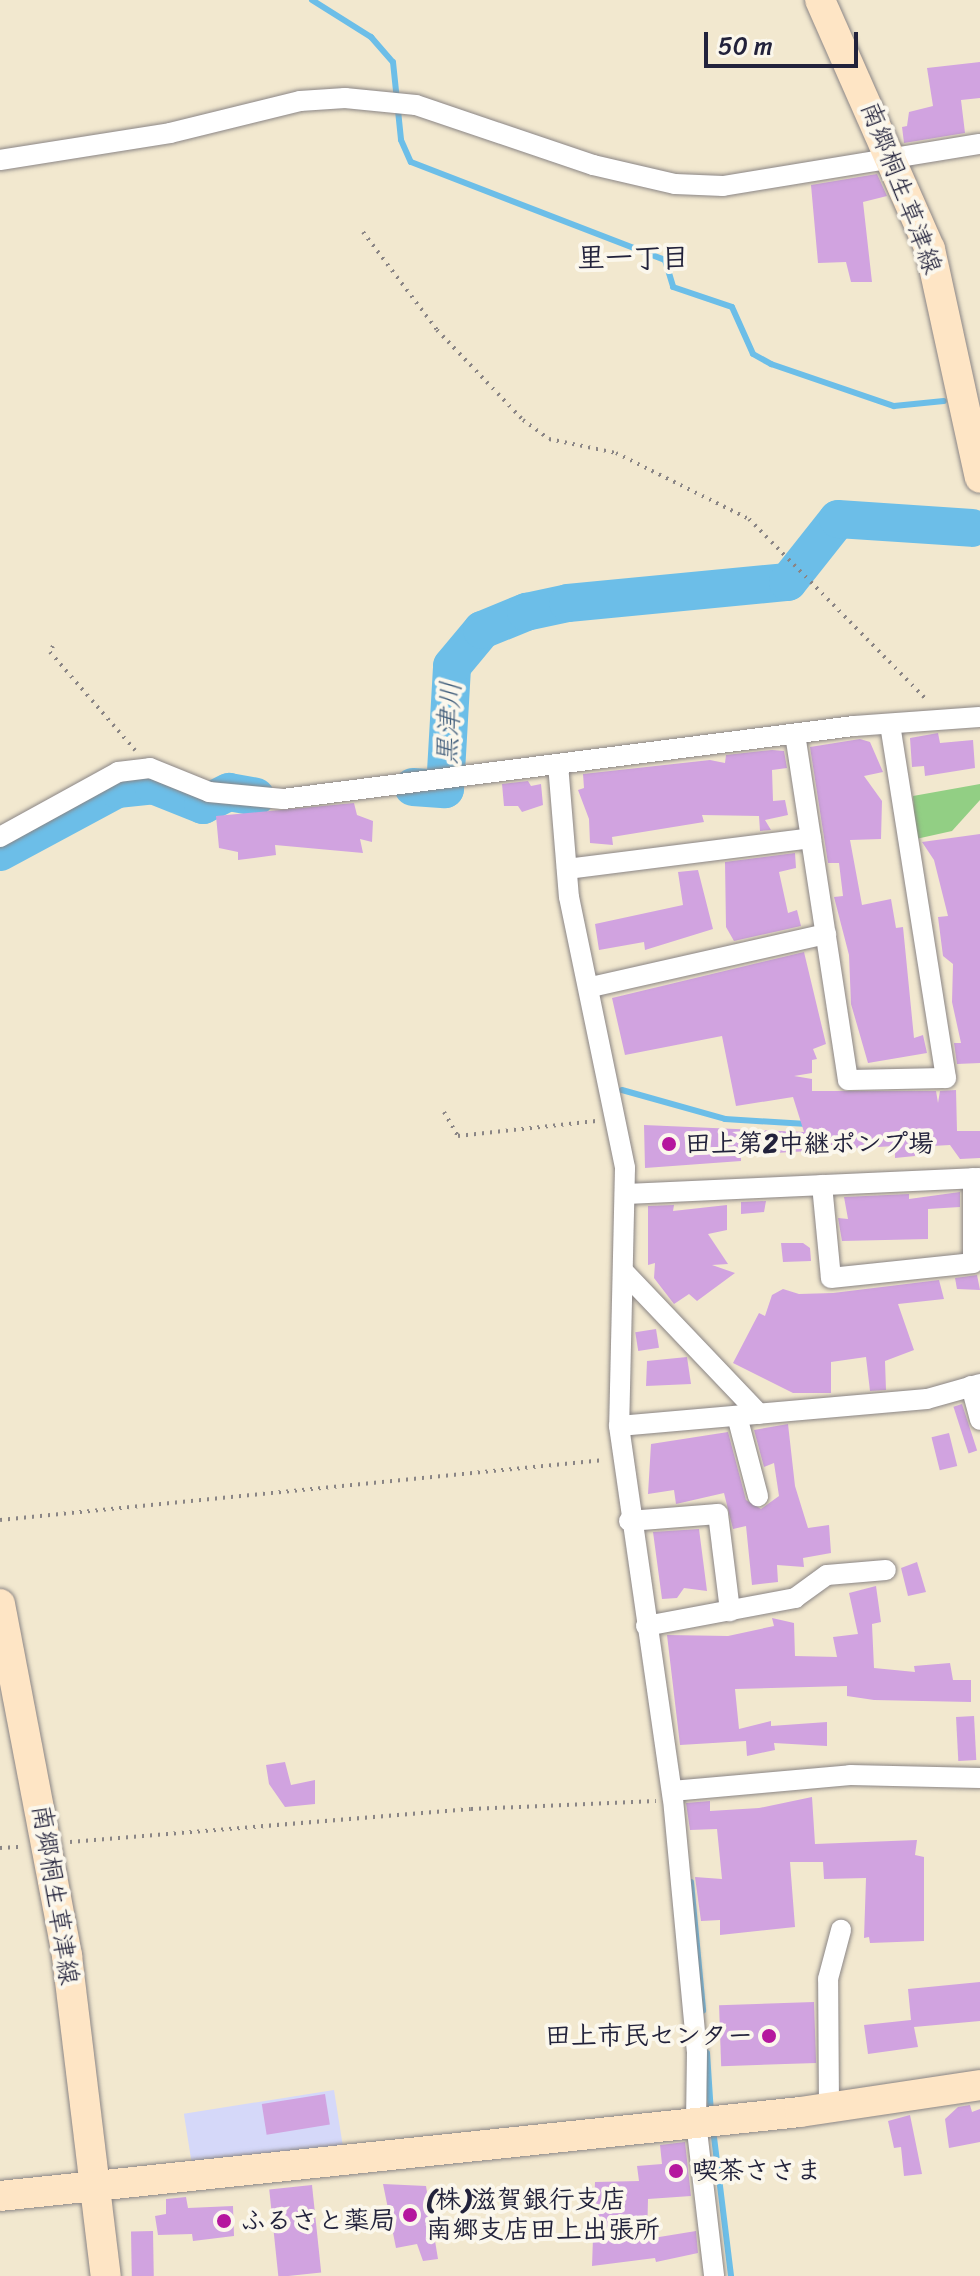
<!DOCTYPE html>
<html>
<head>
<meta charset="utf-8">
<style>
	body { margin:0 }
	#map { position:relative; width:980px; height:2276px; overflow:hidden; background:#f2e8cf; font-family:Sriracha,"Klee One",sans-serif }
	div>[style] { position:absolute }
	.built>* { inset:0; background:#d5d8f9; transform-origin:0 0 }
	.green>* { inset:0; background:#92cf84 }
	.stream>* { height:6px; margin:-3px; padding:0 3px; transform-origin:3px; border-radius:3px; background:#6cbee8 }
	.river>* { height:38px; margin:-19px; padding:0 19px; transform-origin:19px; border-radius:19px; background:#6cbee8 }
	.building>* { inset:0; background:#d1a3e0; transform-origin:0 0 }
	.path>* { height:4px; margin-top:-2px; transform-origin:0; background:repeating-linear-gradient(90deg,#8a8585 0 2px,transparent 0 8px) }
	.roads { filter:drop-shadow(0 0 2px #8a8585) drop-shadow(0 0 2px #8a8585) }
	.street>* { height:20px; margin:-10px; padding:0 10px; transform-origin:10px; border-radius:10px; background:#fff }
	.secondary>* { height:30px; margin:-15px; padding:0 15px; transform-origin:15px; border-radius:15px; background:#fee5c5 }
	.dots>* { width:22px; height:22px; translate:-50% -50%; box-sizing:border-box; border:4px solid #fbf7ec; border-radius:50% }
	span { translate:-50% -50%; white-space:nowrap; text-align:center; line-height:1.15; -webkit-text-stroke:8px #fbf7ec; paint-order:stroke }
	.street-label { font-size:26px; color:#22223b }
	.poi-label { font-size:26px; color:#22223b; font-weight:700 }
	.left { translate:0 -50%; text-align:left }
	.right { translate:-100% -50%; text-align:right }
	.neighbourhood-label { font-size:28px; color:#22223b; font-weight:700 }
	.water-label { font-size:28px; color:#3c5978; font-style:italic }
	.scale { position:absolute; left:704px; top:32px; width:154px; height:36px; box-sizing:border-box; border:4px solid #22223b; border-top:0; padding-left:10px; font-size:24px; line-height:28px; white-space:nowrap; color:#22223b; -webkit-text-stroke:6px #fbf7ec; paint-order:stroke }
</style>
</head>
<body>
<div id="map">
	<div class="built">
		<div style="left:334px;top:2090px;width:56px;height:152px;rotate:81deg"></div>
	</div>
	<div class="green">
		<div style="clip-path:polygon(980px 784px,980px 800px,952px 831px,916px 839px,913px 796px)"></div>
	</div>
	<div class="stream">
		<div style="left:312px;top:0;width:70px;rotate:32.1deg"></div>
		<div style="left:371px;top:37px;width:33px;rotate:49deg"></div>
		<div style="left:393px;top:62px;width:78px;rotate:84.1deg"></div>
		<div style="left:401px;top:140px;width:24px;rotate:66deg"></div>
		<div style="left:411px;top:162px;width:272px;rotate:21.1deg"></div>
		<div style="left:665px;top:260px;width:28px;rotate:73deg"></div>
		<div style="left:673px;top:287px;width:62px;rotate:18.7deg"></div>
		<div style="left:732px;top:307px;width:51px;rotate:65.9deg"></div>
		<div style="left:753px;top:354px;width:21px;rotate:29deg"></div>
		<div style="left:771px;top:364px;width:130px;rotate:18.9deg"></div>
		<div style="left:894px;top:406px;width:50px;rotate:-5.7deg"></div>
		<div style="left:622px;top:1090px;width:107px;rotate:15.7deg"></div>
		<div style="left:725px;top:1119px;width:82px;rotate:3.5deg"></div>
		<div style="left:691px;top:1882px;width:129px;rotate:84.6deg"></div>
		<div style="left:707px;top:2053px;width:61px;rotate:86.2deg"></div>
		<div style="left:713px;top:2129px;width:148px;rotate:83deg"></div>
	</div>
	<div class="river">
		<div style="left:413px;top:787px;width:32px;rotate:4deg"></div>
		<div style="left:445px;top:789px;width:123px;rotate:-86.7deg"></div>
		<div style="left:452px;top:666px;width:47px;rotate:-50.2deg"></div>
		<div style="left:482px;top:630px;width:48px;rotate:-22.2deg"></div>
		<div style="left:526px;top:612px;width:43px;rotate:-12.1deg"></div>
		<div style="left:568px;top:603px;width:221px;rotate:-5.5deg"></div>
		<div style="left:788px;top:582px;width:80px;rotate:-51.6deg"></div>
		<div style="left:838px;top:519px;width:134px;rotate:3.8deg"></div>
		<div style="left:0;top:852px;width:133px;rotate:-28.3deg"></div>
		<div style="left:117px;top:789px;width:36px;rotate:-6deg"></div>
		<div style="left:153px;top:785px;width:54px;rotate:21.8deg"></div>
		<div style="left:203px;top:805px;width:29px;rotate:-27deg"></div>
		<div style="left:229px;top:792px;width:27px;rotate:10deg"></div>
	</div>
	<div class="building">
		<div style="clip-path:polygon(980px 62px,980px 98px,961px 100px,965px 133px,904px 143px,902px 127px,907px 126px,909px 112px,933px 106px,927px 68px)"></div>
		<div style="clip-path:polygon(877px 174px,887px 196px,863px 202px,872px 282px,851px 282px,846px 262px,818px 263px,811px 185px)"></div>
		<div style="clip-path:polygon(938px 733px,940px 743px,973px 740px,975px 768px,925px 776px,924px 766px,912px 767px,910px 738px)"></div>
		<div style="clip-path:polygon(860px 739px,870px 742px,883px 772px,864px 776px,882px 801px,881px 839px,850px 840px,862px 905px,891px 899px,896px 928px,903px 927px,914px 1038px,923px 1035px,927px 1053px,868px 1063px,851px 1004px,849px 955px,834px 897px,843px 896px,839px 863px,828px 863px,810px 747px)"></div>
		<div style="clip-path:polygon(772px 750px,784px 751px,787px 768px,772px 770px,773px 801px,785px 800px,788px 815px,765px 820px,771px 830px,760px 831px,759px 816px,702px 815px,704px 822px,612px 837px,613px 845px,590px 843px,589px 819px,578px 790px,584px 788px,583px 774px,710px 760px,725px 763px,726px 755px)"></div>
		<div style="clip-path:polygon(528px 781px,531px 786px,541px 784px,543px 805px,522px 812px,518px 806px,504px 806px,502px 784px)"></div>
		<div style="clip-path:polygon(354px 803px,357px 815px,373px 821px,372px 842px,360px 839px,363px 853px,275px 845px,276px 855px,238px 860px,238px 852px,219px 848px,216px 816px)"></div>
		<div style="clip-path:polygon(980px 834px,980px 1063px,957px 1064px,954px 1043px,961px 1043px,952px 1002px,953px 964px,943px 956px,938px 917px,948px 916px,934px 860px,922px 842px)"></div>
		<div style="clip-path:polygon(795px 853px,796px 868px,779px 872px,788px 913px,797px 910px,801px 926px,734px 941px,726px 927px,725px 862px)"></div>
		<div style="clip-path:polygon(698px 870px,713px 929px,645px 950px,644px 942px,599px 950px,595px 924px,683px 905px,678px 872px)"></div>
		<div style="clip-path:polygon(804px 952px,826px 1044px,813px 1049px,817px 1059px,812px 1060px,812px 1073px,794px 1076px,812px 1079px,812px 1091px,936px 1091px,938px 1103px,940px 1091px,956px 1090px,957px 1131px,980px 1131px,980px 1158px,960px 1159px,950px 1145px,914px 1147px,915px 1156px,895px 1158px,895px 1146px,741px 1155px,741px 1161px,645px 1168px,644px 1125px,804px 1132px,793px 1097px,736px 1106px,722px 1036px,625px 1055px,612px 998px)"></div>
		<div style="clip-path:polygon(960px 1192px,960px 1207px,928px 1209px,928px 1239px,842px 1241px,838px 1218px,848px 1219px,844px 1197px,909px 1194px,909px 1199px)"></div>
		<div style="clip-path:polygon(766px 1201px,764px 1212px,741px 1214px,741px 1202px)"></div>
		<div style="clip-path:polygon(674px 1205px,673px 1211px,727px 1205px,727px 1230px,708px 1234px,728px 1264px,712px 1265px,735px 1273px,697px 1301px,689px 1294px,674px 1304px,654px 1278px,655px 1263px,648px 1265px,648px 1206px)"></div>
		<div style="clip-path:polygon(781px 1243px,803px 1243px,810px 1248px,811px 1261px,783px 1262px)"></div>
		<div style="clip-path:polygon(977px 1275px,980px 1290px,957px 1289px,955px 1278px)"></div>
		<div style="clip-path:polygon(939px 1280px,944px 1299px,898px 1304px,914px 1350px,885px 1361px,886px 1390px,870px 1391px,866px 1357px,831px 1362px,831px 1393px,793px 1393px,733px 1363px,759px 1313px,765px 1316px,772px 1295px,783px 1289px,799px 1294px,833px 1293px)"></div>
		<div style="left:656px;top:1329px;width:19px;height:21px;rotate:81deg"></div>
		<div style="clip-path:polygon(687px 1357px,691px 1384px,646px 1386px,647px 1361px)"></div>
		<div style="left:962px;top:1404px;width:49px;height:9px;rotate:72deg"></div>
		<div style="clip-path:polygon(788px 1424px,795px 1486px,808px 1528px,829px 1525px,831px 1553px,803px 1558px,804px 1567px,777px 1565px,778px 1582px,752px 1585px,746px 1526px,733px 1529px,724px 1493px,676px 1504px,674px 1490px,648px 1494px,651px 1444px,728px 1432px,746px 1500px,761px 1509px,779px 1496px,774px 1463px,764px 1467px,754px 1430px)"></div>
		<div style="left:949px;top:1433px;width:34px;height:18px;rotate:76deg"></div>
		<div style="clip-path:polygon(699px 1529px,707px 1591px,684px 1588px,677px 1598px,662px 1599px,653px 1532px)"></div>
		<div style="clip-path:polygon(917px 1562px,926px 1592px,908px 1596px,901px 1568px)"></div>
		<div style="clip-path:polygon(876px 1586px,881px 1622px,872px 1624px,874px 1668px,915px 1672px,914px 1666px,950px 1663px,953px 1680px,971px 1680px,971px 1702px,874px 1700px,847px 1696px,847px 1686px,735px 1689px,739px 1729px,771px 1721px,771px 1726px,827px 1722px,827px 1746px,774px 1743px,775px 1750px,747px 1756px,746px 1741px,680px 1745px,667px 1635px,728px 1636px,774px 1626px,772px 1618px,794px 1623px,795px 1656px,837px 1657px,833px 1637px,858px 1634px,849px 1593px)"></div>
		<div style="left:974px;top:1716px;width:44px;height:18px;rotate:87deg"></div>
		<div style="clip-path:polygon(285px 1762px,291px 1785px,315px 1780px,315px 1804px,285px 1807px,269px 1784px,266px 1765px)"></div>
		<div style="clip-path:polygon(812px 1797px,815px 1844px,917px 1840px,915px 1855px,924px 1857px,924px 1941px,870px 1943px,869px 1937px,864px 1938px,866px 1878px,824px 1879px,823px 1862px,790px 1862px,795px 1927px,720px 1935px,720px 1920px,701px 1921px,695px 1877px,722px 1879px,717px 1829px,690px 1830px,686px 1803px,710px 1801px,710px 1811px,759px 1808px)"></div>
		<div style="clip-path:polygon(980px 1982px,980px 2021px,914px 2027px,918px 2047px,868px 2054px,864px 2025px,911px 2020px,908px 1989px)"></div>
		<div style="left:814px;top:2002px;width:61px;height:95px;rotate:88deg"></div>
		<div style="left:325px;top:2094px;width:31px;height:64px;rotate:81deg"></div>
		<div style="clip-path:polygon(970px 2105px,972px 2112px,980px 2109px,980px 2142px,949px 2148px,945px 2119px,958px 2107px)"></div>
		<div style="clip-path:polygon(910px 2115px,922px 2174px,904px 2176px,901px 2147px,894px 2148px,888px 2121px)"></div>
		<div style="clip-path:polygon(685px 2142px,691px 2196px,648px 2199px,647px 2239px,696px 2231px,698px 2253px,656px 2262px,655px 2258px,592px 2266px,595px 2182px,639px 2181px,637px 2166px,662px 2164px,660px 2145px)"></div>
		<div style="clip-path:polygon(383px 2184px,426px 2186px,438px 2259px,423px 2261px,417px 2244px,396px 2248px)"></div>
		<div style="left:312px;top:2185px;width:88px;height:43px;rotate:84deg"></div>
		<div style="clip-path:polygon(186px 2197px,188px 2208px,233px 2206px,234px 2236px,193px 2241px,192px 2234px,158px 2235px,155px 2216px,166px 2214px,166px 2199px)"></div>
		<div style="left:153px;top:2231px;width:45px;height:22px;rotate:89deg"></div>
	</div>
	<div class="path">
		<div style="left:363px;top:232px;width:123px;rotate:52.9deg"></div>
		<div style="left:437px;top:330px;width:124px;rotate:46.3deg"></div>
		<div style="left:523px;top:420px;width:32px;rotate:36deg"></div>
		<div style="left:549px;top:439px;width:68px;rotate:11.8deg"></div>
		<div style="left:616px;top:453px;width:148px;rotate:26.4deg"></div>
		<div style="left:749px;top:519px;width:255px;rotate:45.5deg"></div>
		<div style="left:53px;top:646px;width:7px;rotate:117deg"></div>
		<div style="left:50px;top:652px;width:130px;rotate:49.1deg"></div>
		<div style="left:444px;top:1112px;width:28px;rotate:60deg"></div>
		<div style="left:458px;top:1136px;width:139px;rotate:-6.2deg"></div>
		<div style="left:0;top:1520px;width:607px;rotate:-5.67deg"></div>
		<div style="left:70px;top:1842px;width:402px;rotate:-4.7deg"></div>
		<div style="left:471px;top:1809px;width:185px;rotate:-2.5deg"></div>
		<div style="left:0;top:1848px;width:22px;rotate:-3deg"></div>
	</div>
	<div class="roads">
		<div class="street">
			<div style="left:0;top:160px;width:172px;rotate:-9deg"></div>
			<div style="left:170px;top:133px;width:134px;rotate:-13.8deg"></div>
			<div style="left:300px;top:101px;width:45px;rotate:-3.8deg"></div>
			<div style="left:345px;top:98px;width:71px;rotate:5.6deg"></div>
			<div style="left:416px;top:105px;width:187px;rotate:18.7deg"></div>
			<div style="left:593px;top:165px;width:84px;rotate:13deg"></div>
			<div style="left:675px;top:184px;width:48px;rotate:2.4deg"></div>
			<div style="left:723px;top:186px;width:260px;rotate:-9.3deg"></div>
			<div style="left:795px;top:734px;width:350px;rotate:81.3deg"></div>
			<div style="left:848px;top:1080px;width:98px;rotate:-1.2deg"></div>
			<div style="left:946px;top:1078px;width:358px;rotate:-99deg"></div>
			<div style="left:558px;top:764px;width:133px;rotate:85.3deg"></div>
			<div style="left:569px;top:897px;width:277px;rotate:78.3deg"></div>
			<div style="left:625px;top:1168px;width:258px;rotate:91.3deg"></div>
			<div style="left:619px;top:1426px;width:377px;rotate:81.8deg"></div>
			<div style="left:673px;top:1799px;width:253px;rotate:84.6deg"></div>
			<div style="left:697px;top:2051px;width:71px;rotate:90.8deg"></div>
			<div style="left:696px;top:2122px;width:155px;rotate:83.3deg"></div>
			<div style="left:0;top:837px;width:135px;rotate:-28.8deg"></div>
			<div style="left:118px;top:772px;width:32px;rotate:-7deg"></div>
			<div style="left:150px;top:768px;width:64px;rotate:22.1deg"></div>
			<div style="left:209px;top:792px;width:74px;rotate:5.4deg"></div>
			<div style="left:283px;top:799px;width:576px;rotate:-7.29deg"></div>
			<div style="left:854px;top:726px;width:126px;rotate:-4.1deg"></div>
			<div style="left:567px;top:869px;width:246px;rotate:-7.2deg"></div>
			<div style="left:591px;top:987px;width:241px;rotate:-12.7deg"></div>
			<div style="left:822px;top:1185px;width:93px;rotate:84.5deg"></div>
			<div style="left:831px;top:1278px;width:143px;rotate:-6deg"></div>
			<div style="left:973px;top:1263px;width:85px;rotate:-90deg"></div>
			<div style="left:625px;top:1194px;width:355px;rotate:-2.6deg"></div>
			<div style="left:624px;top:1272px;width:196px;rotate:46.4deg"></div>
			<div style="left:971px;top:1386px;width:35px;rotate:75deg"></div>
			<div style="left:737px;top:1416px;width:83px;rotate:75.3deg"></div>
			<div style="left:619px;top:1426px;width:309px;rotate:-5deg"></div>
			<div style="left:927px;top:1399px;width:55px;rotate:-15.8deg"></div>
			<div style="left:629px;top:1521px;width:89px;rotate:-4.5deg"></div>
			<div style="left:718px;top:1514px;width:98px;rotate:82.9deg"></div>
			<div style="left:646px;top:1626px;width:152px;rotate:-10.6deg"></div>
			<div style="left:795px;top:1598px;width:39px;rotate:-36deg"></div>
			<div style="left:827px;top:1575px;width:59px;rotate:-4.8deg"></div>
			<div style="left:672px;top:1791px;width:179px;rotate:-5.1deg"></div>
			<div style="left:850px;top:1775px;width:130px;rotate:1.3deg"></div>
			<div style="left:829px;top:2107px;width:128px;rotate:-90.4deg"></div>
			<div style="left:828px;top:1979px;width:51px;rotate:-75.1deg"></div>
		</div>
		<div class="secondary">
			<div style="left:820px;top:0;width:272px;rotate:66.2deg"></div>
			<div style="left:930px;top:249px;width:234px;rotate:77.7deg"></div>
			<div style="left:0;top:1604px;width:358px;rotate:79.2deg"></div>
			<div style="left:67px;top:1956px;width:322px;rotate:83.1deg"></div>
			<div style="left:0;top:2196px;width:804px;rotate:-5.99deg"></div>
			<div style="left:800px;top:2112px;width:182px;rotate:-8.5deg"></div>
		</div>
	</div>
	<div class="dots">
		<div style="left:669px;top:1144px;background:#b5179e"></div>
		<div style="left:769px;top:2036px;background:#b5179e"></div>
		<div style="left:676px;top:2171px;background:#b5179e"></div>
		<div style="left:410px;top:2215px;background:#b5179e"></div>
		<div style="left:224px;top:2221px;background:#b5179e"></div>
	</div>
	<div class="street-label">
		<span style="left:901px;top:188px;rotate:69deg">南郷桐生草津線</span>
		<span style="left:55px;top:1895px;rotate:81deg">南郷桐生草津線</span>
	</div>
	<div class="poi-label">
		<span class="left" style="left:685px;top:1144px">田上第2中継ポンプ場</span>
		<span class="right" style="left:753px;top:2036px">田上市民センター</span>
		<span class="left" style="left:692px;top:2171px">喫茶ささま</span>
		<span class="left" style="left:426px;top:2215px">(株)滋賀銀行支店<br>南郷支店田上出張所</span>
		<span class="left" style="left:240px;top:2221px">ふるさと薬局</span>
	</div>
	<div class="neighbourhood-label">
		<span style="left:633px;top:258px">里一丁目</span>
	</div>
	<div class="water-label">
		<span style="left:449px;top:723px;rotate:-87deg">黒津川</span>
	</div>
	<div class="scale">50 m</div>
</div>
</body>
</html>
